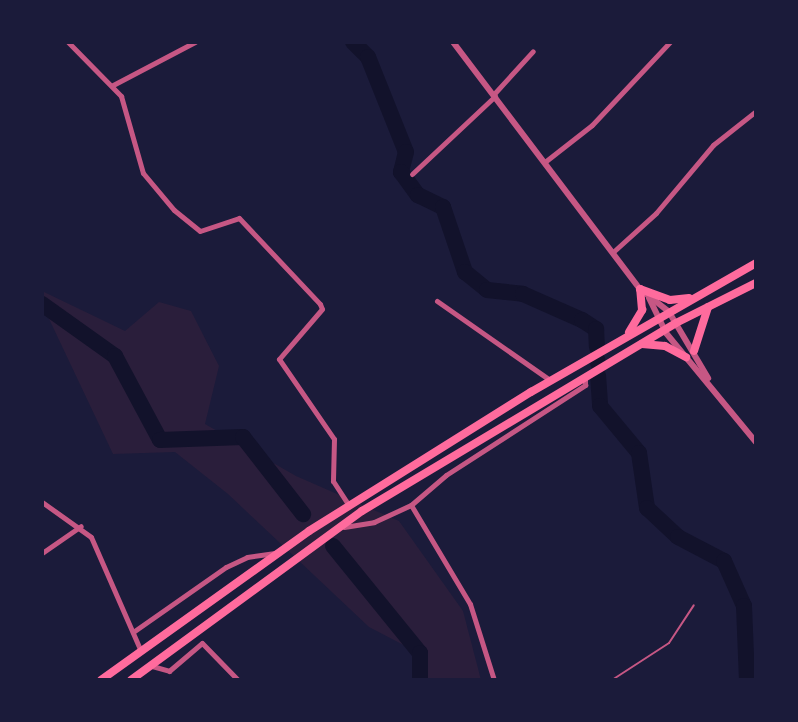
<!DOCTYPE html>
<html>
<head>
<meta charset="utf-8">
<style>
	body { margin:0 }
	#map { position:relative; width:798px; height:722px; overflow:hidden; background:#1b1b3a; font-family:Poppins,sans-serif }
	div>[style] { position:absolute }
	.green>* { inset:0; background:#2a1e3b }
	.river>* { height:16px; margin:-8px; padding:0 8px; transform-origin:8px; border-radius:8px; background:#12122b }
	.service>* { height:2px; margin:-1px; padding:0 1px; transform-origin:1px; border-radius:1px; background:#c65784 }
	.minor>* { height:5px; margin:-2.5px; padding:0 2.5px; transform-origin:2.5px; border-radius:2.5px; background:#c65784 }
	.tertiary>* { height:6px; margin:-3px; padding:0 3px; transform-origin:3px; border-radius:3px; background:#c65784 }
	.trunk>* { height:8px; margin:-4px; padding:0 4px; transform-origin:4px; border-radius:4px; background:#ff6b9d }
	span { translate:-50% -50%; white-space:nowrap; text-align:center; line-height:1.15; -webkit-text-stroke:7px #1b1b3a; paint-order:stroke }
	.frame { position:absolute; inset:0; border:44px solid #1b1b3a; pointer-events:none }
</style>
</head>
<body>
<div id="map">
	<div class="green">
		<div style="clip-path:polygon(42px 291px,125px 331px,159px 302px,191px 311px,219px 366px,205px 424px,296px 476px,399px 521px,463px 611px,481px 680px,420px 680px,419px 653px,369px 627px,228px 494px,175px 452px,113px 454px,42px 304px)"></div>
	</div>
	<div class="river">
		<div style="left:353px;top:42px;width:21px;rotate:45deg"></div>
		<div style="left:368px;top:57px;width:102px;rotate:68.2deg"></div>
		<div style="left:406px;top:152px;width:21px;rotate:104deg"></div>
		<div style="left:401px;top:172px;width:29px;rotate:54deg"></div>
		<div style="left:418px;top:195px;width:28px;rotate:26deg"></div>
		<div style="left:443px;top:207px;width:69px;rotate:71.3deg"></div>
		<div style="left:465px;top:272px;width:28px;rotate:39deg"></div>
		<div style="left:487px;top:290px;width:36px;rotate:6deg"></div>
		<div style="left:523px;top:294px;width:64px;rotate:23.8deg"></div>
		<div style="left:582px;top:320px;width:17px;rotate:33deg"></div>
		<div style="left:596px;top:329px;width:18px;rotate:87deg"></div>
		<div style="left:42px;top:304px;width:90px;rotate:35.5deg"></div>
		<div style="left:115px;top:356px;width:95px;rotate:61.8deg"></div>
		<div style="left:160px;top:440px;width:83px;rotate:-2.1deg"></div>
		<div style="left:243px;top:437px;width:98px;rotate:52.1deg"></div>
		<div style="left:597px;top:359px;width:4px;rotate:76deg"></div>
		<div style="left:598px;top:375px;width:31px;rotate:86deg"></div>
		<div style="left:600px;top:406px;width:61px;rotate:50.3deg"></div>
		<div style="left:639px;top:453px;width:56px;rotate:81.7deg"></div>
		<div style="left:647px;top:508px;width:42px;rotate:43.1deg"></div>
		<div style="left:678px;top:537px;width:52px;rotate:27.6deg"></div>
		<div style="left:724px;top:561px;width:49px;rotate:66deg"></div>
		<div style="left:744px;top:606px;width:74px;rotate:87.7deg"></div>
		<div style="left:333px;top:546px;width:138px;rotate:50.9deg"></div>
		<div style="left:420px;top:653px;width:27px;rotate:90deg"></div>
	</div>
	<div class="service">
		<div style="left:612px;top:680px;width:68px;rotate:-33deg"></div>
		<div style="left:669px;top:643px;width:45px;rotate:-56.7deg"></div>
	</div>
	<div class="minor">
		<div style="left:68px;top:42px;width:76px;rotate:45.5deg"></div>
		<div style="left:121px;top:96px;width:80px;rotate:74.1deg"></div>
		<div style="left:143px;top:173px;width:48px;rotate:50deg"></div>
		<div style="left:174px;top:210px;width:33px;rotate:39deg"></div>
		<div style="left:200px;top:231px;width:41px;rotate:-18.4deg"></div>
		<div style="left:239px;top:218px;width:118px;rotate:46.7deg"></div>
		<div style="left:320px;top:304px;width:5px;rotate:68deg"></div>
		<div style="left:322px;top:309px;width:66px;rotate:130.7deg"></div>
		<div style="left:279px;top:359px;width:97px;rotate:55.5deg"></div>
		<div style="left:334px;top:439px;width:42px;rotate:91.4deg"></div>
		<div style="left:333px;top:481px;width:30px;rotate:57deg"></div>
		<div style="left:113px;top:85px;width:93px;rotate:-27.7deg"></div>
		<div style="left:493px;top:95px;width:59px;rotate:-47.7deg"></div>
		<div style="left:546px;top:161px;width:58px;rotate:-38deg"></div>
		<div style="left:592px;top:125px;width:114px;rotate:-46.8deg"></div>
		<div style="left:412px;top:174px;width:114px;rotate:-43.2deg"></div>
		<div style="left:613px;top:252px;width:58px;rotate:-42.2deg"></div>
		<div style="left:656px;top:213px;width:89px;rotate:-50deg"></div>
		<div style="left:713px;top:145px;width:55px;rotate:-38.3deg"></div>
		<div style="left:437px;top:301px;width:138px;rotate:35deg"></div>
		<div style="left:42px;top:502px;width:60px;rotate:35.5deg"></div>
		<div style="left:91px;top:537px;width:122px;rotate:66.4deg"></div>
		<div style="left:344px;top:527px;width:30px;rotate:-9deg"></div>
		<div style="left:374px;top:522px;width:41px;rotate:-24.7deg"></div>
		<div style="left:42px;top:553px;width:47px;rotate:-34.7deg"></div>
		<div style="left:133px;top:632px;width:113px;rotate:-35deg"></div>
		<div style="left:226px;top:567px;width:23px;rotate:-25deg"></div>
		<div style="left:247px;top:557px;width:30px;rotate:-8deg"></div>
		<div style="left:152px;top:666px;width:18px;rotate:16deg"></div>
		<div style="left:169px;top:671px;width:43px;rotate:-40.3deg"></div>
		<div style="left:202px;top:643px;width:52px;rotate:45.8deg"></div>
		<div style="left:494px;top:680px;width:80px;rotate:-107.5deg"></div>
		<div style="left:470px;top:604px;width:115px;rotate:-120.8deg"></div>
		<div style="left:411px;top:505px;width:46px;rotate:-40.6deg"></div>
		<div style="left:446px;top:475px;width:166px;rotate:-32.9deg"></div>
		<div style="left:585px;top:385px;width:8px;rotate:-90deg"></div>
	</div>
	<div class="tertiary">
		<div style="left:453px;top:42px;width:310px;rotate:52.9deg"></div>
		<div style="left:640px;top:289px;width:37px;rotate:38deg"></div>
		<div style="left:669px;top:312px;width:77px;rotate:59.4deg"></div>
		<div style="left:649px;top:298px;width:39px;rotate:64deg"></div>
		<div style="left:666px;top:333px;width:141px;rotate:50.5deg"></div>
	</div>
	<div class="trunk">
		<div style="left:640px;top:289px;width:32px;rotate:20deg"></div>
		<div style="left:670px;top:300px;width:19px;rotate:-6deg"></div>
		<div style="left:629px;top:332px;width:26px;rotate:-59deg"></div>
		<div style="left:642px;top:310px;width:21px;rotate:-95deg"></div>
		<div style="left:642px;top:344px;width:23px;rotate:5deg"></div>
		<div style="left:665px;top:346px;width:24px;rotate:28deg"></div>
		<div style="left:694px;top:351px;width:46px;rotate:-72.3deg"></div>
		<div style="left:101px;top:680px;width:256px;rotate:-35.6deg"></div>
		<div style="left:309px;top:531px;width:262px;rotate:-32.1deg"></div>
		<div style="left:531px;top:392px;width:259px;rotate:-29.8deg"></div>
		<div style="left:131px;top:680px;width:286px;rotate:-36.2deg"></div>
		<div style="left:362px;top:511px;width:366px;rotate:-30.9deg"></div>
		<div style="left:676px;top:323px;width:89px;rotate:-26.6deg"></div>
	</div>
	<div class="frame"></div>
</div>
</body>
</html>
